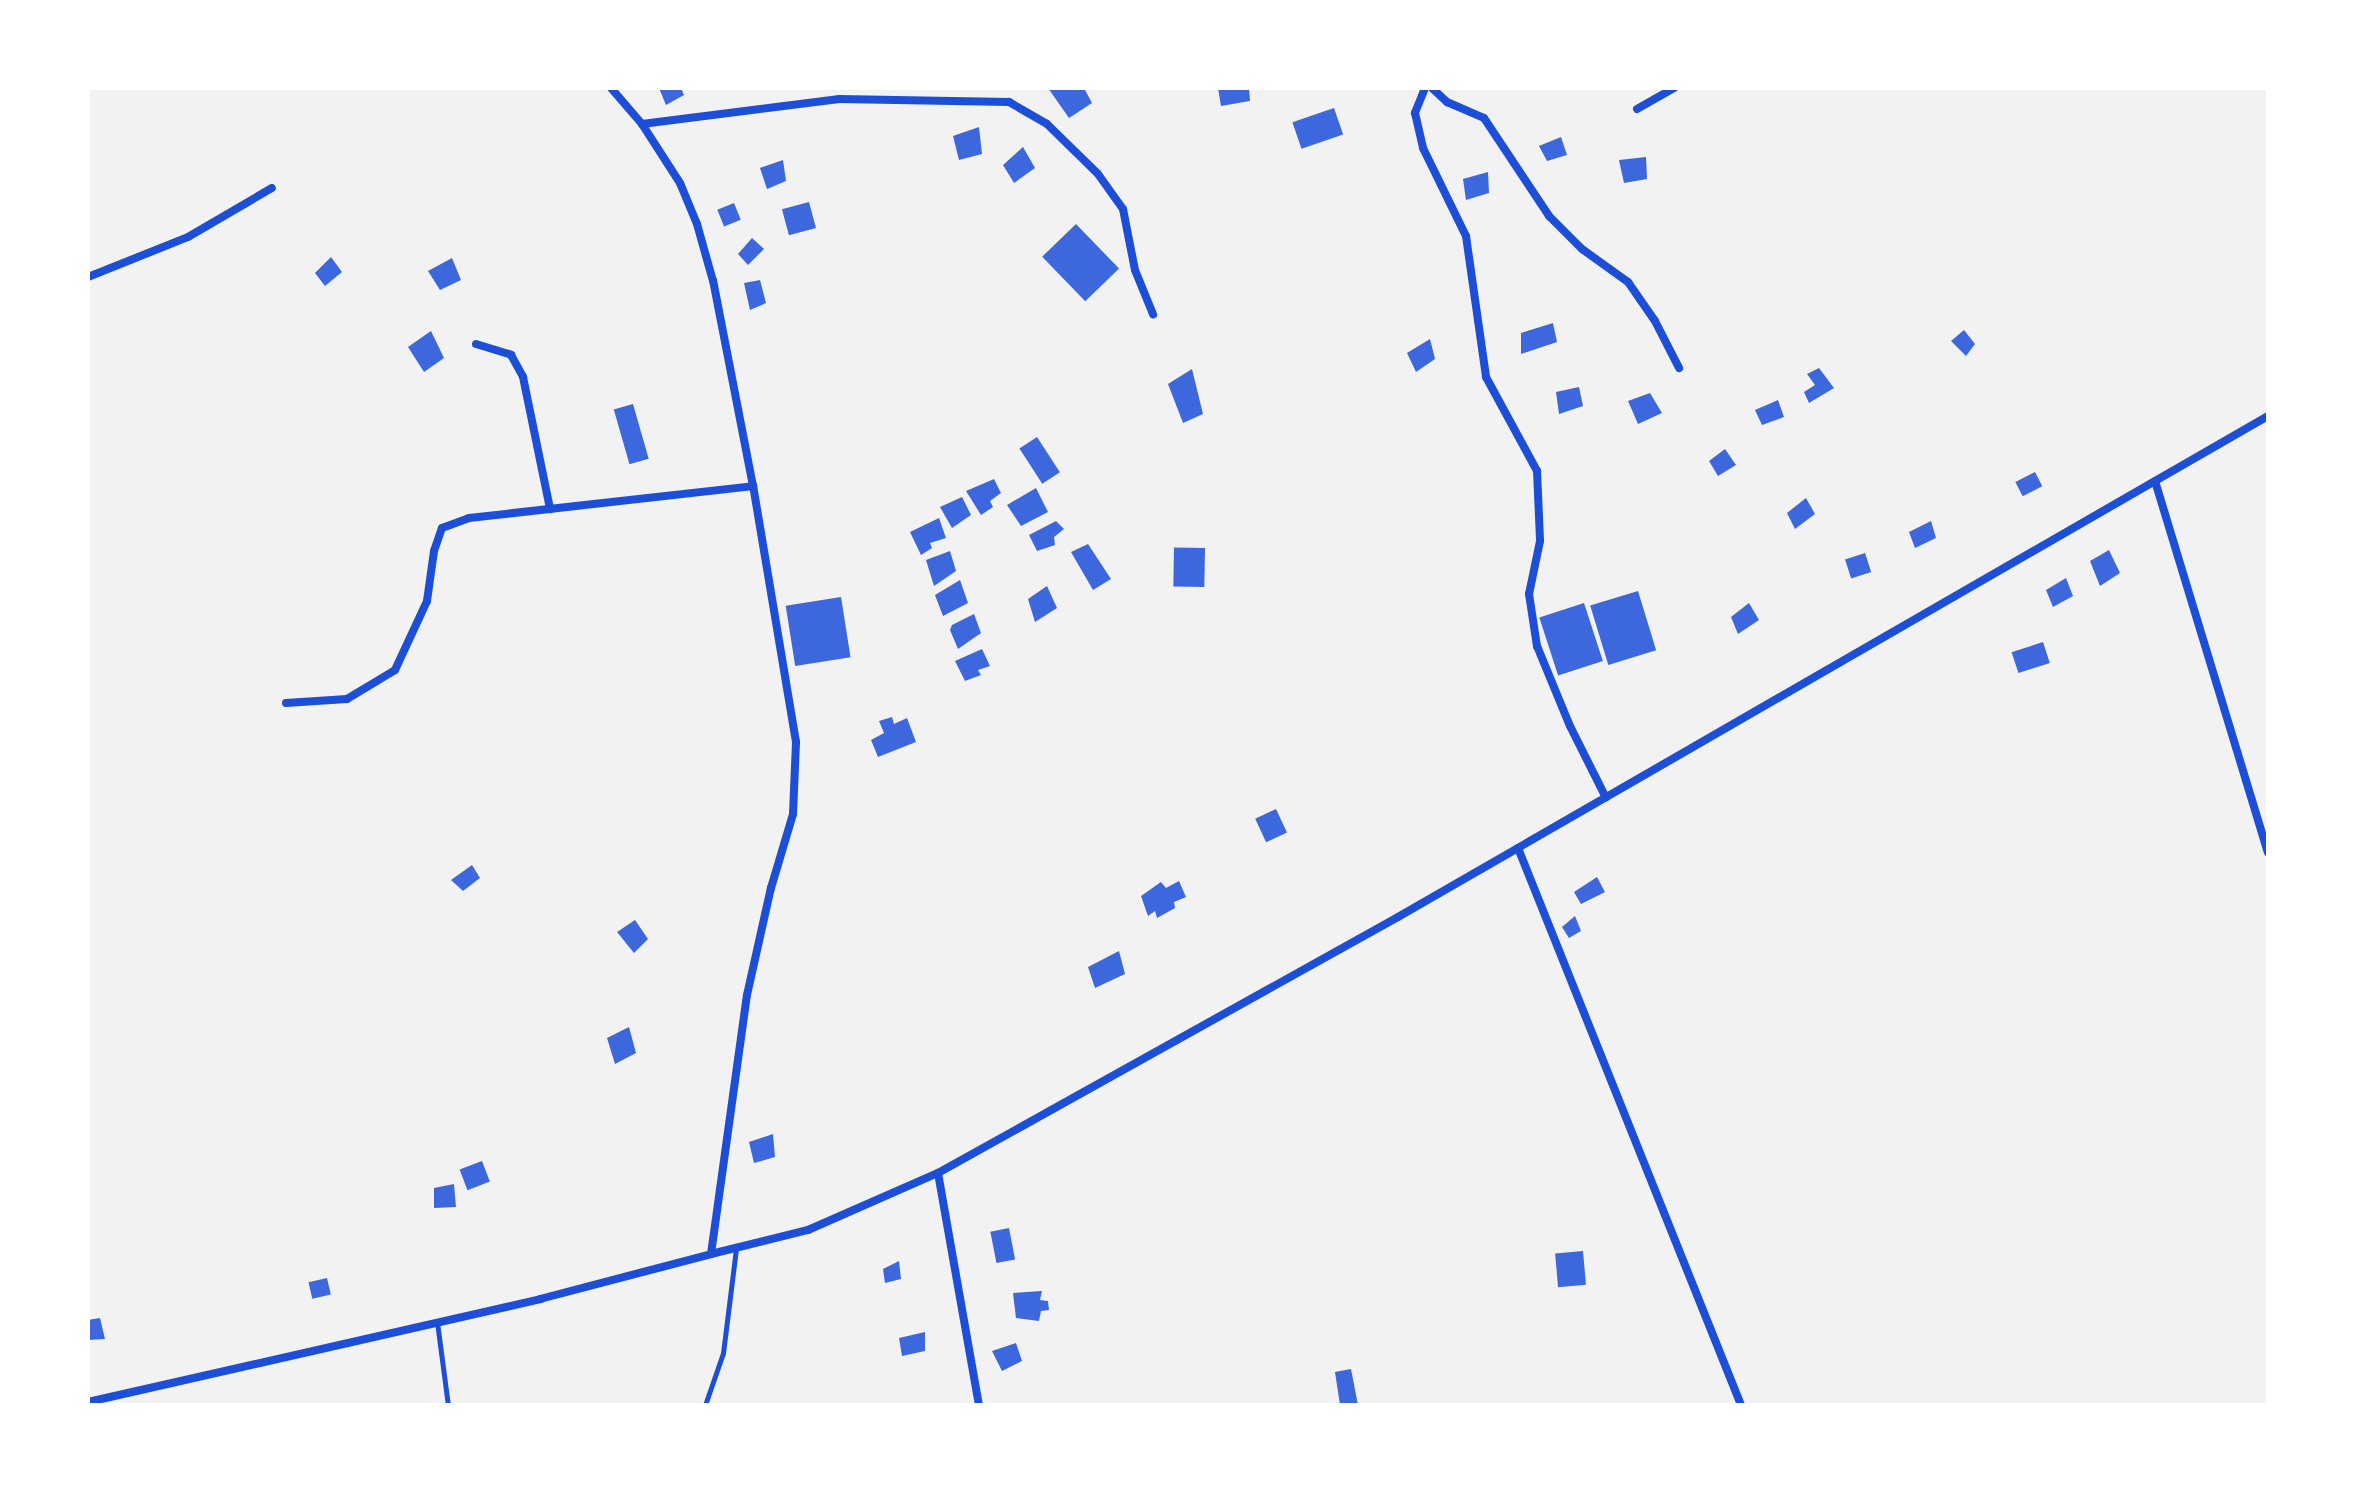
<!DOCTYPE html>
<html>
<head>
<meta charset="utf-8">
<style>
	body { margin:0 }
	#map { position:relative; width:2356px; height:1493px; overflow:hidden; background:#f2f2f2; font-family:Overpass,sans-serif }
	div>[style] { position:absolute }
	.building>* { inset:0; background:#3d67dc; transform-origin:0 0 }
	.service>* { height:5px; margin:-2.5px; padding:0 2.5px; transform-origin:2.5px; border-radius:2.5px; background:#1d4ed8 }
	.minor>* { height:8px; margin:-4px; padding:0 4px; transform-origin:4px; border-radius:4px; background:#1d4ed8 }
	span { translate:-50% -50%; white-space:nowrap; text-align:center; line-height:1.15; -webkit-text-stroke:6px #fff; paint-order:stroke }
	.frame { position:absolute; inset:0; border:90px solid #fff; pointer-events:none }
</style>
</head>
<body>
<div id="map">
	<div class="building">
		<div style="clip-path:polygon(659px 88px,681px 88px,684px 95px,666px 105px)"></div>
		<div style="clip-path:polygon(1048px 88px,1084px 88px,1092px 103px,1069px 118px)"></div>
		<div style="clip-path:polygon(1218px 88px,1249px 88px,1250px 101px,1221px 106px)"></div>
		<div style="left:1334px;top:108px;width:28px;height:44px;rotate:71deg"></div>
		<div style="clip-path:polygon(979px 127px,982px 154px,959px 160px,953px 136px)"></div>
		<div style="clip-path:polygon(1561px 137px,1567px 155px,1547px 161px,1539px 146px)"></div>
		<div style="clip-path:polygon(1023px 147px,1035px 168px,1014px 183px,1003px 165px)"></div>
		<div style="clip-path:polygon(1646px 157px,1647px 179px,1624px 183px,1619px 160px)"></div>
		<div style="clip-path:polygon(783px 160px,786px 181px,767px 189px,760px 168px)"></div>
		<div style="clip-path:polygon(1488px 172px,1489px 193px,1466px 200px,1463px 179px)"></div>
		<div style="left:809px;top:202px;width:27px;height:28px;rotate:75deg"></div>
		<div style="left:734px;top:203px;width:18px;height:18px;rotate:68deg"></div>
		<div style="left:1076px;top:224px;width:62px;height:47px;rotate:46deg"></div>
		<div style="clip-path:polygon(752px 238px,764px 249px,748px 265px,738px 254px)"></div>
		<div style="clip-path:polygon(331px 257px,342px 272px,325px 286px,315px 273px)"></div>
		<div style="clip-path:polygon(452px 258px,461px 280px,440px 290px,428px 271px)"></div>
		<div style="clip-path:polygon(760px 280px,766px 303px,750px 310px,744px 283px)"></div>
		<div style="clip-path:polygon(1553px 323px,1557px 342px,1521px 354px,1521px 333px)"></div>
		<div style="clip-path:polygon(1964px 330px,1975px 344px,1966px 356px,1951px 341px)"></div>
		<div style="clip-path:polygon(431px 331px,444px 358px,424px 372px,408px 347px)"></div>
		<div style="clip-path:polygon(1430px 339px,1435px 359px,1416px 372px,1407px 353px)"></div>
		<div style="clip-path:polygon(1819px 368px,1834px 388px,1809px 403px,1804px 392px,1815px 385px,1807px 374px)"></div>
		<div style="clip-path:polygon(1192px 369px,1203px 414px,1183px 423px,1168px 384px)"></div>
		<div style="clip-path:polygon(1579px 387px,1583px 406px,1559px 414px,1556px 392px)"></div>
		<div style="clip-path:polygon(1650px 393px,1662px 413px,1638px 424px,1628px 401px)"></div>
		<div style="clip-path:polygon(1778px 400px,1784px 417px,1762px 425px,1755px 410px)"></div>
		<div style="left:633px;top:404px;width:57px;height:20px;rotate:74deg"></div>
		<div style="left:1037px;top:437px;width:42px;height:21px;rotate:57deg"></div>
		<div style="clip-path:polygon(1725px 449px,1736px 465px,1718px 476px,1709px 461px)"></div>
		<div style="left:2035px;top:472px;width:16px;height:22px;rotate:63deg"></div>
		<div style="clip-path:polygon(994px 479px,1001px 493px,990px 501px,993px 507px,981px 515px,966px 491px)"></div>
		<div style="clip-path:polygon(1036px 488px,1048px 512px,1021px 526px,1007px 505px)"></div>
		<div style="clip-path:polygon(962px 497px,971px 515px,952px 528px,940px 507px)"></div>
		<div style="clip-path:polygon(1806px 498px,1815px 514px,1795px 529px,1787px 513px)"></div>
		<div style="clip-path:polygon(939px 518px,946px 538px,930px 543px,932px 548px,921px 555px,910px 532px)"></div>
		<div style="clip-path:polygon(1056px 521px,1064px 529px,1054px 537px,1055px 545px,1037px 551px,1029px 535px)"></div>
		<div style="clip-path:polygon(1931px 521px,1936px 538px,1915px 548px,1909px 532px)"></div>
		<div style="clip-path:polygon(1088px 544px,1111px 579px,1093px 590px,1071px 552px)"></div>
		<div style="left:1205px;top:548px;width:39px;height:31px;rotate:91deg"></div>
		<div style="clip-path:polygon(2109px 550px,2120px 573px,2100px 586px,2090px 561px)"></div>
		<div style="clip-path:polygon(950px 551px,956px 571px,934px 586px,926px 560px)"></div>
		<div style="left:1865px;top:553px;width:20px;height:21px;rotate:72deg"></div>
		<div style="clip-path:polygon(2066px 578px,2073px 596px,2053px 607px,2046px 590px)"></div>
		<div style="clip-path:polygon(960px 580px,968px 603px,943px 616px,935px 595px)"></div>
		<div style="clip-path:polygon(1047px 586px,1057px 608px,1035px 622px,1028px 599px)"></div>
		<div style="left:1638px;top:591px;width:62px;height:50px;rotate:73deg"></div>
		<div style="left:841px;top:597px;width:61px;height:56px;rotate:81deg"></div>
		<div style="left:1584px;top:603px;width:61px;height:47px;rotate:72deg"></div>
		<div style="clip-path:polygon(1749px 603px,1759px 620px,1738px 634px,1731px 617px)"></div>
		<div style="clip-path:polygon(974px 614px,981px 633px,958px 649px,950px 630px,952px 625px)"></div>
		<div style="left:2043px;top:642px;width:22px;height:33px;rotate:72deg"></div>
		<div style="clip-path:polygon(982px 649px,990px 666px,978px 670px,981px 675px,965px 681px,955px 661px)"></div>
		<div style="clip-path:polygon(892px 717px,894px 724px,907px 718px,916px 742px,878px 757px,871px 740px,884px 733px,879px 721px)"></div>
		<div style="left:1276px;top:809px;width:26px;height:23px;rotate:65deg"></div>
		<div style="clip-path:polygon(472px 865px,480px 878px,463px 891px,451px 880px)"></div>
		<div style="clip-path:polygon(1597px 877px,1605px 892px,1581px 904px,1574px 892px)"></div>
		<div style="clip-path:polygon(1179px 881px,1186px 897px,1174px 902px,1175px 908px,1157px 918px,1155px 911px,1148px 916px,1141px 896px,1161px 882px,1166px 888px)"></div>
		<div style="clip-path:polygon(1575px 916px,1581px 931px,1569px 938px,1562px 927px)"></div>
		<div style="clip-path:polygon(635px 920px,648px 939px,634px 953px,617px 932px)"></div>
		<div style="clip-path:polygon(1119px 951px,1125px 974px,1095px 988px,1088px 967px)"></div>
		<div style="clip-path:polygon(629px 1027px,636px 1053px,615px 1064px,607px 1038px)"></div>
		<div style="clip-path:polygon(773px 1134px,775px 1157px,754px 1163px,749px 1142px)"></div>
		<div style="left:482px;top:1161px;width:22px;height:24px;rotate:69deg"></div>
		<div style="clip-path:polygon(454px 1184px,456px 1207px,434px 1208px,434px 1188px)"></div>
		<div style="left:1009px;top:1228px;width:32px;height:19px;rotate:79deg"></div>
		<div style="left:1583px;top:1251px;width:34px;height:28px;rotate:85deg"></div>
		<div style="clip-path:polygon(899px 1261px,901px 1279px,885px 1283px,883px 1269px)"></div>
		<div style="left:327px;top:1278px;width:17px;height:19px;rotate:77deg"></div>
		<div style="clip-path:polygon(1042px 1291px,1040px 1300px,1048px 1301px,1049px 1310px,1041px 1311px,1039px 1321px,1016px 1318px,1013px 1293px)"></div>
		<div style="clip-path:polygon(100px 1318px,105px 1339px,88px 1340px,88px 1320px)"></div>
		<div style="clip-path:polygon(925px 1332px,925px 1351px,902px 1356px,899px 1338px)"></div>
		<div style="clip-path:polygon(1016px 1343px,1022px 1361px,1002px 1371px,992px 1351px)"></div>
		<div style="clip-path:polygon(1351px 1369px,1358px 1405px,1340px 1405px,1335px 1372px)"></div>
	</div>
	<div class="service">
		<div style="left:437px;top:1322px;width:84px;rotate:82.5deg"></div>
		<div style="left:705px;top:1405px;width:55px;rotate:-70.9deg"></div>
		<div style="left:723px;top:1353px;width:105px;rotate:-82.9deg"></div>
	</div>
	<div class="minor">
		<div style="left:1425px;top:88px;width:27px;rotate:112deg"></div>
		<div style="left:1415px;top:113px;width:36px;rotate:77deg"></div>
		<div style="left:1423px;top:148px;width:98px;rotate:64deg"></div>
		<div style="left:1466px;top:236px;width:142px;rotate:81.9deg"></div>
		<div style="left:1486px;top:377px;width:107px;rotate:61.5deg"></div>
		<div style="left:1537px;top:471px;width:70px;rotate:87.5deg"></div>
		<div style="left:1540px;top:541px;width:54px;rotate:101.7deg"></div>
		<div style="left:1529px;top:594px;width:53px;rotate:81.3deg"></div>
		<div style="left:1537px;top:646px;width:87px;rotate:67.6deg"></div>
		<div style="left:1570px;top:726px;width:80px;rotate:63.4deg"></div>
		<div style="left:1432px;top:88px;width:21px;rotate:43deg"></div>
		<div style="left:1447px;top:102px;width:40px;rotate:23.4deg"></div>
		<div style="left:1484px;top:118px;width:118px;rotate:56.4deg"></div>
		<div style="left:1549px;top:216px;width:47px;rotate:45deg"></div>
		<div style="left:1582px;top:249px;width:57px;rotate:35.7deg"></div>
		<div style="left:1628px;top:282px;width:47px;rotate:55.3deg"></div>
		<div style="left:1655px;top:321px;width:53px;rotate:62.9deg"></div>
		<div style="left:1637px;top:109px;width:43px;rotate:-29.6deg"></div>
		<div style="left:642px;top:124px;width:199px;rotate:-7.2deg"></div>
		<div style="left:839px;top:99px;width:170px;rotate:1deg"></div>
		<div style="left:1009px;top:102px;width:44px;rotate:30.1deg"></div>
		<div style="left:1047px;top:124px;width:71px;rotate:44.4deg"></div>
		<div style="left:1098px;top:174px;width:43px;rotate:54.5deg"></div>
		<div style="left:1123px;top:209px;width:62px;rotate:78.9deg"></div>
		<div style="left:1135px;top:270px;width:48px;rotate:67.8deg"></div>
		<div style="left:88px;top:277px;width:108px;rotate:-21.8deg"></div>
		<div style="left:188px;top:237px;width:97px;rotate:-30.3deg"></div>
		<div style="left:476px;top:344px;width:37px;rotate:17deg"></div>
		<div style="left:511px;top:355px;width:25px;rotate:61deg"></div>
		<div style="left:523px;top:377px;width:135px;rotate:78.4deg"></div>
		<div style="left:2155px;top:481px;width:388px;rotate:73.1deg"></div>
		<div style="left:286px;top:703px;width:61px;rotate:-3.8deg"></div>
		<div style="left:347px;top:699px;width:56px;rotate:-31.1deg"></div>
		<div style="left:395px;top:670px;width:76px;rotate:-65.1deg"></div>
		<div style="left:427px;top:601px;width:50px;rotate:-82deg"></div>
		<div style="left:434px;top:551px;width:24px;rotate:-71deg"></div>
		<div style="left:442px;top:528px;width:29px;rotate:-20deg"></div>
		<div style="left:469px;top:518px;width:286px;rotate:-6.4deg"></div>
		<div style="left:1518px;top:848px;width:600px;rotate:68.18deg"></div>
		<div style="left:938px;top:1173px;width:236px;rotate:80deg"></div>
		<div style="left:711px;top:1254px;width:100px;rotate:-13.9deg"></div>
		<div style="left:808px;top:1230px;width:142px;rotate:-23.7deg"></div>
		<div style="left:938px;top:1173px;width:526px;rotate:-29.1deg"></div>
		<div style="left:1398px;top:917px;width:1004px;rotate:-29.94deg"></div>
		<div style="left:88px;top:1402px;width:464px;rotate:-12.8deg"></div>
		<div style="left:540px;top:1299px;width:177px;rotate:-14.7deg"></div>
		<div style="left:711px;top:1254px;width:261px;rotate:-82.1deg"></div>
		<div style="left:747px;top:995px;width:110px;rotate:-77.4deg"></div>
		<div style="left:771px;top:888px;width:77px;rotate:-73.4deg"></div>
		<div style="left:793px;top:814px;width:72px;rotate:-87.6deg"></div>
		<div style="left:796px;top:742px;width:260px;rotate:-99.5deg"></div>
		<div style="left:753px;top:486px;width:209px;rotate:-101deg"></div>
		<div style="left:713px;top:281px;width:59px;rotate:-105.7deg"></div>
		<div style="left:697px;top:224px;width:44px;rotate:-112.5deg"></div>
		<div style="left:680px;top:183px;width:70px;rotate:-122.8deg"></div>
		<div style="left:642px;top:124px;width:48px;rotate:-130.7deg"></div>
	</div>
	<div class="frame"></div>
</div>
</body>
</html>
